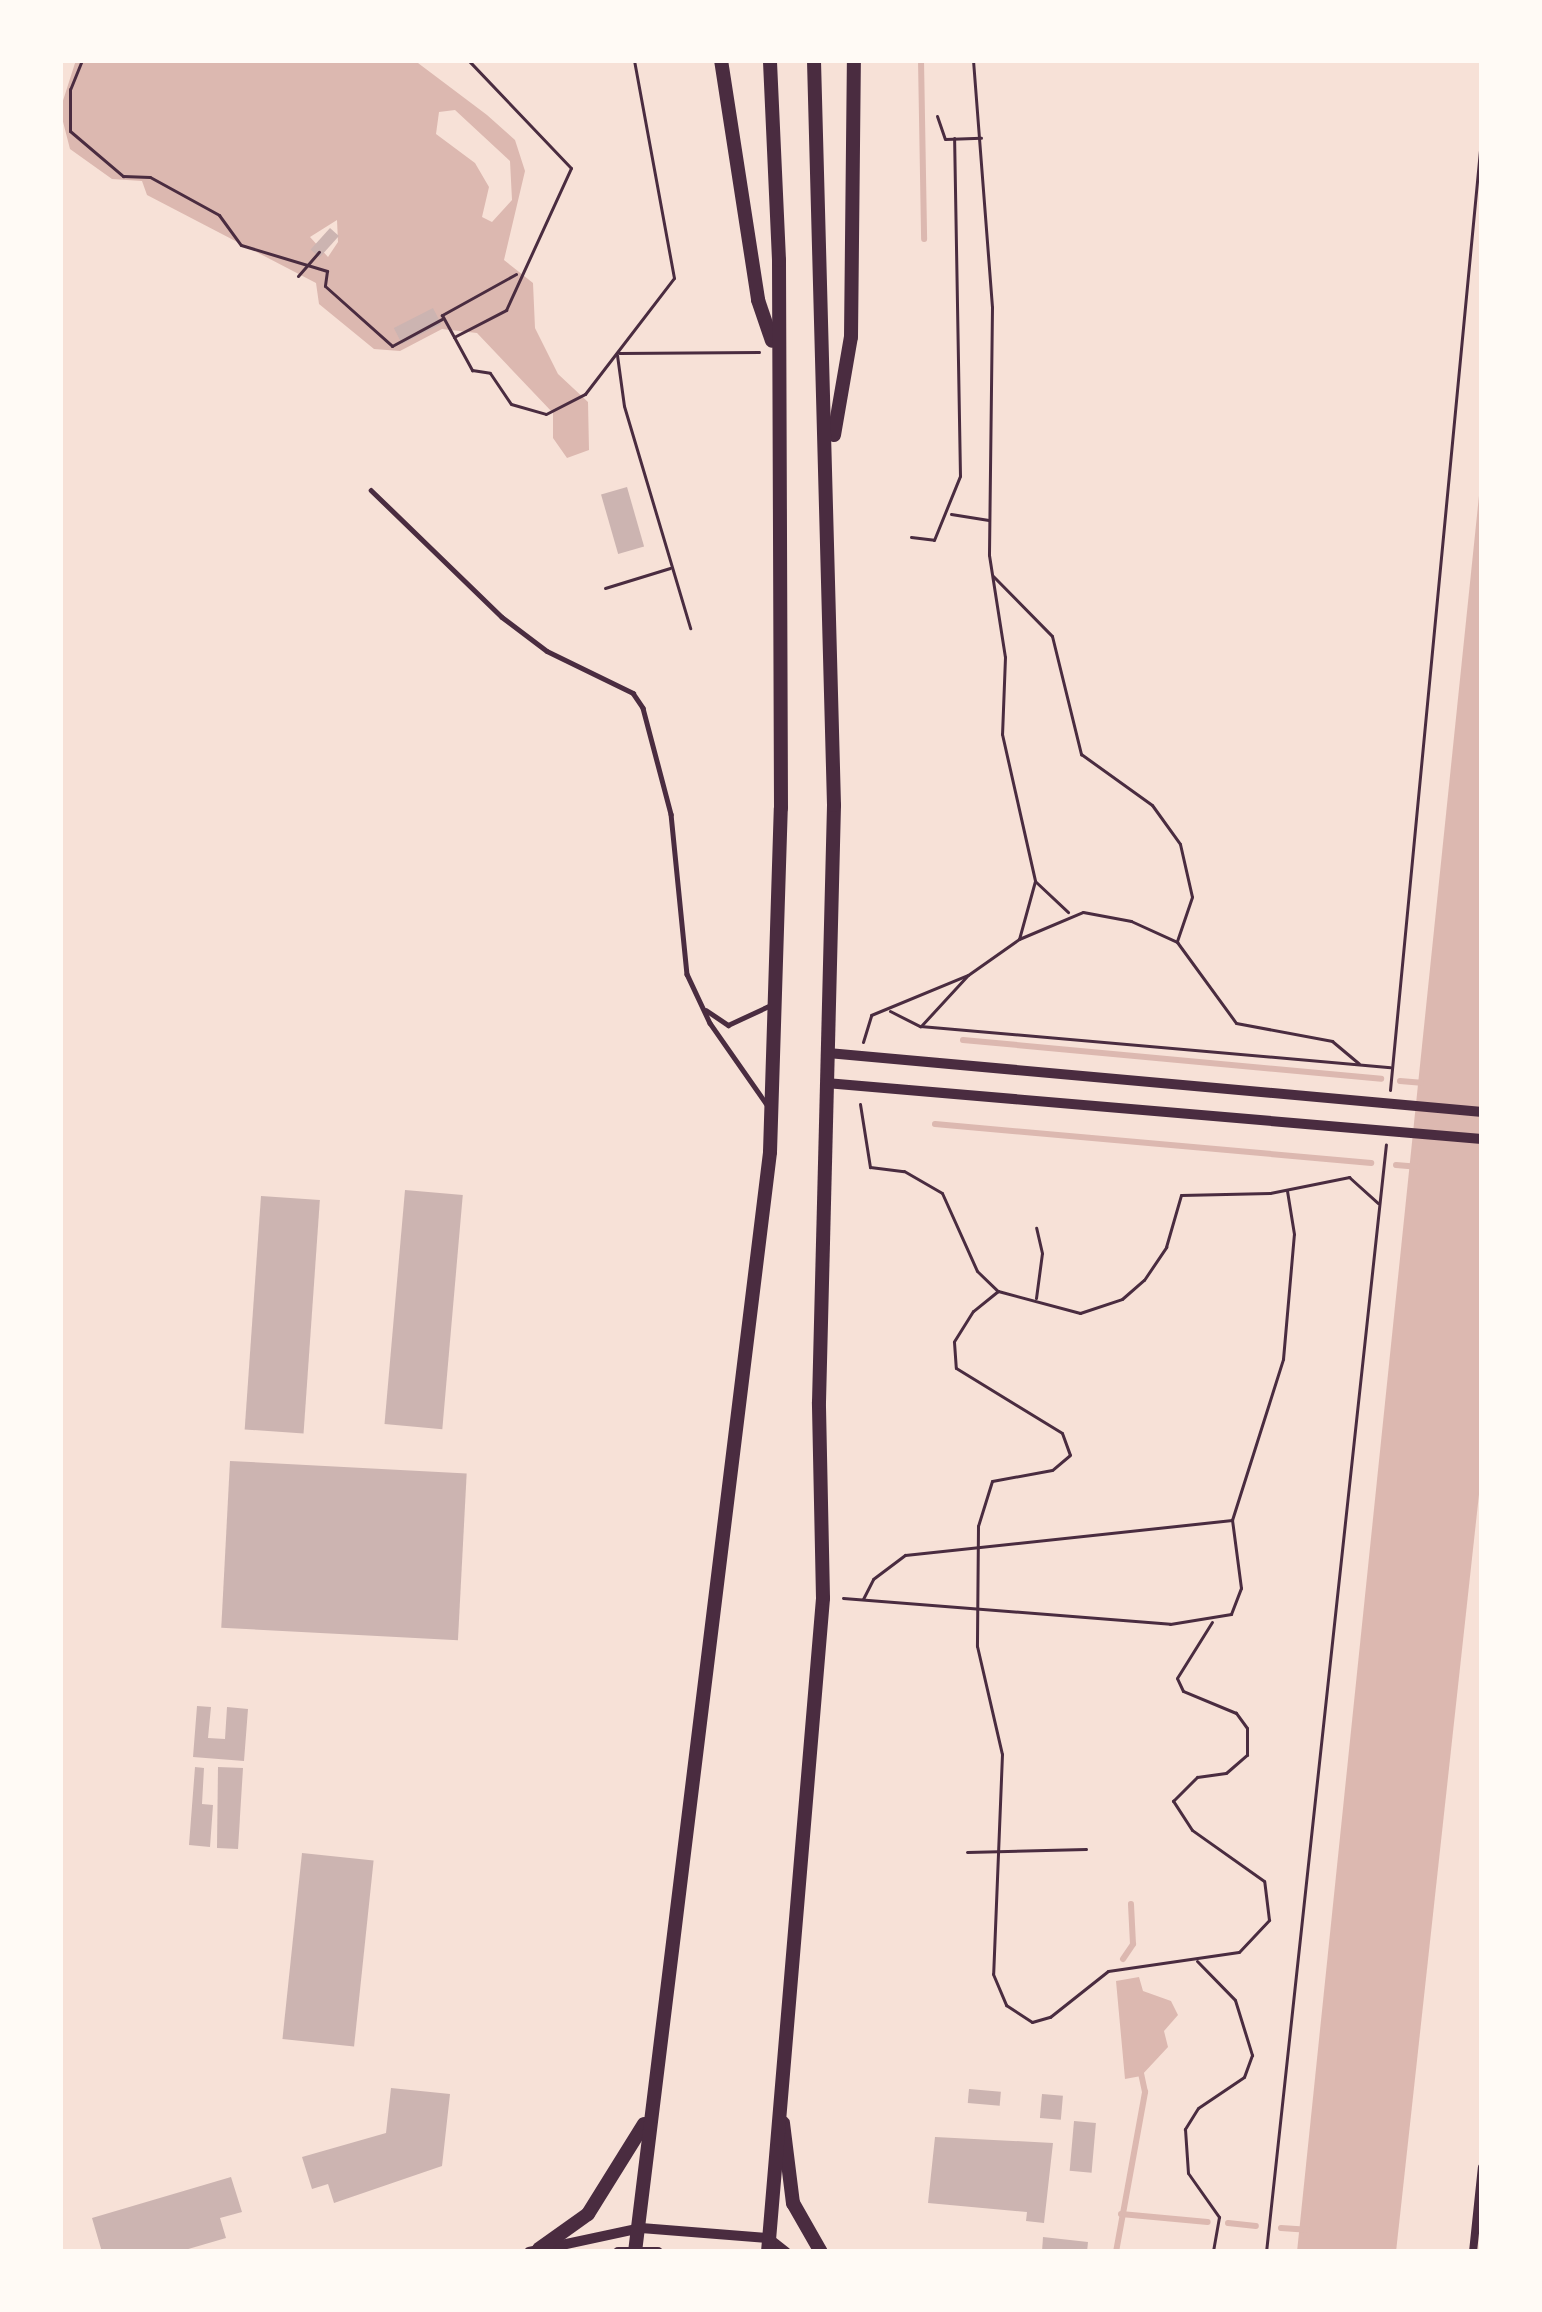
<!DOCTYPE html>
<html>
<head>
<meta charset="utf-8">
<style>
	body { margin:0 }
	#map { position:relative; width:1542px; height:2312px; overflow:hidden; background:#f7e1d7; font-family:Jost,sans-serif }
	div>[style] { position:absolute }
	.water>* { inset:0; background:#dcb8b0 }
	.stream>* { height:6px; margin:-3px; padding:0 3px; transform-origin:3px; border-radius:3px; background:#dcb8b0 }
	.building>* { inset:0; background:#ccb4b1; transform-origin:0 0 }
	.path>* { height:3px; margin:-1.5px; padding:0 1.5px; transform-origin:1.5px; border-radius:1.5px; background:#4a2c40 }
	.service>* { height:4.5px; margin:-2.25px; padding:0 2.25px; transform-origin:2.25px; border-radius:2.25px; background:#4a2c40 }
	.minor>* { height:8px; margin:-4px; padding:0 4px; transform-origin:4px; border-radius:4px; background:#4a2c40 }
	.tertiary>* { height:10px; margin:-5px; padding:0 5px; transform-origin:5px; border-radius:5px; background:#4a2c40 }
	.trunk>* { height:14px; margin:-7px; padding:0 7px; transform-origin:7px; border-radius:7px; background:#4a2c40 }
	span { translate:-50% -50%; white-space:nowrap; text-align:center; line-height:1.15; -webkit-text-stroke:10px #fffaf5; paint-order:stroke }
	.frame { position:absolute; inset:0; border:63px solid #fffaf5; pointer-events:none }
</style>
</head>
<body>
<div id="map">
	<div class="water">
		<div style="clip-path:polygon(evenodd,76px 60px,414px 60px,487px 115px,515px 140px,525px 171px,504px 260px,533px 283px,535px 328px,558px 374px,588px 402px,589px 450px,567px 458px,553px 438px,553px 413px,477px 333px,442px 329px,400px 351px,374px 349px,319px 304px,316px 283px,147px 195px,142px 181px,112px 179px,70px 149px,60px 110px,76px 60px,455px 110px,510px 161px,512px 200px,492px 222px,482px 217px,489px 187px,475px 163px,436px 134px,439px 112px,455px 110px,76px 60px,337px 220px,338px 242px,328px 257px,310px 237px,337px 220px)"></div>
		<div style="clip-path:polygon(1482px 467px,1482px 1467px,1396px 2252px,1297px 2252px)"></div>
		<div style="clip-path:polygon(1139px 1977px,1143px 1991px,1171px 2001px,1178px 2015px,1164px 2031px,1168px 2047px,1141px 2076px,1125px 2079px,1116px 1981px)"></div>
	</div>
	<div class="stream">
		<div style="left:921px;top:60px;width:179px;rotate:89deg"></div>
		<div style="left:963px;top:1040px;width:420px;rotate:5.3deg"></div>
		<div style="left:1400px;top:1081px;width:21px;rotate:5deg"></div>
		<div style="left:935px;top:1124px;width:438px;rotate:5.1deg"></div>
		<div style="left:1396px;top:1165px;width:21px;rotate:5deg"></div>
		<div style="left:1123px;top:1959px;width:18px;rotate:-56deg"></div>
		<div style="left:1133px;top:1944px;width:40px;rotate:-92.9deg"></div>
		<div style="left:1121px;top:2214px;width:87px;rotate:5.3deg"></div>
		<div style="left:1228px;top:2223px;width:28px;rotate:6deg"></div>
		<div style="left:1281px;top:2228px;width:26px;rotate:4deg"></div>
		<div style="left:1116px;top:2252px;width:163px;rotate:-79.7deg"></div>
		<div style="left:1145px;top:2092px;width:24px;rotate:-102deg"></div>
	</div>
	<div class="building">
		<div style="left:330px;top:228px;width:12px;height:29px;rotate:42deg"></div>
		<div style="left:433px;top:308px;width:18px;height:44px;rotate:63deg"></div>
		<div style="left:627px;top:487px;width:62px;height:27px;rotate:74deg"></div>
		<div style="left:405px;top:1190px;width:58px;height:235px;rotate:5deg"></div>
		<div style="left:261px;top:1196px;width:59px;height:234px;rotate:4deg"></div>
		<div style="left:230px;top:1461px;width:237px;height:167px;rotate:3deg"></div>
		<div style="clip-path:polygon(197px 1706px,211px 1707px,208px 1738px,225px 1739px,227px 1707px,248px 1709px,244px 1761px,193px 1757px)"></div>
		<div style="clip-path:polygon(195px 1767px,204px 1768px,202px 1804px,213px 1805px,210px 1847px,189px 1845px)"></div>
		<div style="clip-path:polygon(218px 1767px,243px 1768px,238px 1849px,217px 1848px)"></div>
		<div style="left:302px;top:1853px;width:72px;height:187px;rotate:6deg"></div>
		<div style="clip-path:polygon(391px 2088px,450px 2094px,442px 2166px,334px 2203px,328px 2184px,312px 2189px,302px 2157px,386px 2133px)"></div>
		<div style="left:969px;top:2089px;width:32px;height:14px;rotate:5deg"></div>
		<div style="left:1042px;top:2094px;width:21px;height:24px;rotate:5deg"></div>
		<div style="left:1074px;top:2121px;width:22px;height:50px;rotate:5deg"></div>
		<div style="clip-path:polygon(935px 2137px,1053px 2143px,1044px 2223px,1026px 2221px,1027px 2212px,928px 2203px)"></div>
		<div style="clip-path:polygon(231px 2177px,242px 2212px,220px 2218px,226px 2238px,178px 2252px,102px 2252px,92px 2218px)"></div>
		<div style="clip-path:polygon(1043px 2237px,1088px 2242px,1087px 2252px,1042px 2252px)"></div>
	</div>
	<div class="path">
		<div style="left:82px;top:60px;width:31px;rotate:112deg"></div>
		<div style="left:70px;top:89px;width:42px;rotate:90deg"></div>
		<div style="left:70px;top:131px;width:70px;rotate:40.3deg"></div>
		<div style="left:123px;top:176px;width:27px;rotate:2deg"></div>
		<div style="left:150px;top:177px;width:79px;rotate:28.8deg"></div>
		<div style="left:219px;top:215px;width:37px;rotate:54deg"></div>
		<div style="left:241px;top:245px;width:90px;rotate:16.8deg"></div>
		<div style="left:327px;top:271px;width:15px;rotate:98deg"></div>
		<div style="left:325px;top:286px;width:90px;rotate:41.8deg"></div>
		<div style="left:392px;top:346px;width:57px;rotate:-28.4deg"></div>
		<div style="left:973px;top:60px;width:248px;rotate:85.6deg"></div>
		<div style="left:992px;top:307px;width:248px;rotate:90.7deg"></div>
		<div style="left:989px;top:555px;width:103px;rotate:81.1deg"></div>
		<div style="left:1005px;top:657px;width:77px;rotate:92.2deg"></div>
		<div style="left:1002px;top:734px;width:151px;rotate:77.3deg"></div>
		<div style="left:1035px;top:881px;width:60px;rotate:105.4deg"></div>
		<div style="left:937px;top:116px;width:24px;rotate:71deg"></div>
		<div style="left:945px;top:139px;width:36px;rotate:-2deg"></div>
		<div style="left:516px;top:274px;width:85px;rotate:151deg"></div>
		<div style="left:442px;top:315px;width:63px;rotate:61.4deg"></div>
		<div style="left:472px;top:370px;width:18px;rotate:9deg"></div>
		<div style="left:490px;top:373px;width:37px;rotate:56deg"></div>
		<div style="left:511px;top:404px;width:36px;rotate:16deg"></div>
		<div style="left:546px;top:414px;width:44px;rotate:-27.1deg"></div>
		<div style="left:585px;top:394px;width:146px;rotate:-52.5deg"></div>
		<div style="left:674px;top:278px;width:222px;rotate:-100.4deg"></div>
		<div style="left:298px;top:276px;width:32px;rotate:-49deg"></div>
		<div style="left:454px;top:337px;width:59px;rotate:-27.4deg"></div>
		<div style="left:506px;top:310px;width:156px;rotate:-65.4deg"></div>
		<div style="left:571px;top:168px;width:149px;rotate:-133.6deg"></div>
		<div style="left:619px;top:353px;width:140px;rotate:-0.4deg"></div>
		<div style="left:617px;top:355px;width:51px;rotate:82.2deg"></div>
		<div style="left:624px;top:406px;width:232px;rotate:73.4deg"></div>
		<div style="left:951px;top:514px;width:38px;rotate:9deg"></div>
		<div style="left:911px;top:537px;width:23px;rotate:7deg"></div>
		<div style="left:934px;top:540px;width:69px;rotate:-67.9deg"></div>
		<div style="left:960px;top:476px;width:338px;rotate:-91deg"></div>
		<div style="left:993px;top:576px;width:84px;rotate:45.5deg"></div>
		<div style="left:1052px;top:636px;width:122px;rotate:76.2deg"></div>
		<div style="left:1081px;top:754px;width:87px;rotate:35.7deg"></div>
		<div style="left:1152px;top:805px;width:48px;rotate:54.3deg"></div>
		<div style="left:1180px;top:844px;width:54px;rotate:77.2deg"></div>
		<div style="left:1192px;top:897px;width:46px;rotate:108.8deg"></div>
		<div style="left:605px;top:588px;width:68px;rotate:-17.1deg"></div>
		<div style="left:1036px;top:882px;width:44px;rotate:43.2deg"></div>
		<div style="left:890px;top:1011px;width:34px;rotate:27deg"></div>
		<div style="left:920px;top:1026px;width:472px;rotate:5deg"></div>
		<div style="left:921px;top:1026px;width:68px;rotate:-47.4deg"></div>
		<div style="left:863px;top:1042px;width:28px;rotate:-73deg"></div>
		<div style="left:871px;top:1015px;width:105px;rotate:-22.4deg"></div>
		<div style="left:968px;top:975px;width:62px;rotate:-35.2deg"></div>
		<div style="left:1019px;top:939px;width:69px;rotate:-22.9deg"></div>
		<div style="left:1083px;top:912px;width:49px;rotate:10.6deg"></div>
		<div style="left:1131px;top:921px;width:51px;rotate:24.5deg"></div>
		<div style="left:1177px;top:942px;width:100px;rotate:53.9deg"></div>
		<div style="left:1236px;top:1023px;width:98px;rotate:10.6deg"></div>
		<div style="left:1332px;top:1041px;width:35px;rotate:40deg"></div>
		<div style="left:1390px;top:1090px;width:964px;rotate:-84.53deg"></div>
		<div style="left:860px;top:1104px;width:64px;rotate:81deg"></div>
		<div style="left:870px;top:1167px;width:34px;rotate:7deg"></div>
		<div style="left:904px;top:1171px;width:44px;rotate:30.1deg"></div>
		<div style="left:942px;top:1193px;width:85px;rotate:65.8deg"></div>
		<div style="left:977px;top:1271px;width:29px;rotate:44deg"></div>
		<div style="left:998px;top:1291px;width:85px;rotate:15deg"></div>
		<div style="left:1080px;top:1313px;width:44px;rotate:-18.4deg"></div>
		<div style="left:1122px;top:1299px;width:29px;rotate:-41deg"></div>
		<div style="left:1144px;top:1280px;width:40px;rotate:-56deg"></div>
		<div style="left:1166px;top:1247px;width:54px;rotate:-73.9deg"></div>
		<div style="left:1181px;top:1195px;width:89px;rotate:-1.3deg"></div>
		<div style="left:1270px;top:1193px;width:81px;rotate:-11.4deg"></div>
		<div style="left:1349px;top:1177px;width:39px;rotate:42deg"></div>
		<div style="left:998px;top:1291px;width:32px;rotate:141deg"></div>
		<div style="left:973px;top:1311px;width:36px;rotate:122deg"></div>
		<div style="left:954px;top:1342px;width:26px;rotate:86deg"></div>
		<div style="left:956px;top:1368px;width:124px;rotate:31.5deg"></div>
		<div style="left:1062px;top:1433px;width:23px;rotate:70deg"></div>
		<div style="left:1070px;top:1455px;width:23px;rotate:140deg"></div>
		<div style="left:1052px;top:1470px;width:61px;rotate:169.6deg"></div>
		<div style="left:992px;top:1481px;width:47px;rotate:107.3deg"></div>
		<div style="left:978px;top:1526px;width:120px;rotate:90.5deg"></div>
		<div style="left:977px;top:1646px;width:111px;rotate:77deg"></div>
		<div style="left:1002px;top:1754px;width:220px;rotate:92.3deg"></div>
		<div style="left:993px;top:1974px;width:34px;rotate:67deg"></div>
		<div style="left:1006px;top:2005px;width:31px;rotate:33deg"></div>
		<div style="left:1032px;top:2022px;width:19px;rotate:-16deg"></div>
		<div style="left:1050px;top:2017px;width:74px;rotate:-38.4deg"></div>
		<div style="left:1108px;top:1971px;width:132px;rotate:-8.3deg"></div>
		<div style="left:1239px;top:1952px;width:44px;rotate:-46.8deg"></div>
		<div style="left:1269px;top:1920px;width:39px;rotate:-97deg"></div>
		<div style="left:1264px;top:1881px;width:88px;rotate:-144.7deg"></div>
		<div style="left:1192px;top:1830px;width:35px;rotate:-123deg"></div>
		<div style="left:1173px;top:1801px;width:34px;rotate:-45deg"></div>
		<div style="left:1197px;top:1777px;width:29px;rotate:-8deg"></div>
		<div style="left:1226px;top:1773px;width:28px;rotate:-41deg"></div>
		<div style="left:1247px;top:1755px;width:27px;rotate:-90deg"></div>
		<div style="left:1247px;top:1728px;width:19px;rotate:-126deg"></div>
		<div style="left:1236px;top:1713px;width:57px;rotate:-157.5deg"></div>
		<div style="left:1183px;top:1691px;width:14px;rotate:-115deg"></div>
		<div style="left:1177px;top:1678px;width:66px;rotate:-58deg"></div>
		<div style="left:1036px;top:1298px;width:45px;rotate:-82.4deg"></div>
		<div style="left:1042px;top:1253px;width:26px;rotate:-103deg"></div>
		<div style="left:843px;top:1598px;width:328px;rotate:4.5deg"></div>
		<div style="left:1170px;top:1624px;width:62px;rotate:-9.3deg"></div>
		<div style="left:1231px;top:1614px;width:28px;rotate:-69deg"></div>
		<div style="left:1241px;top:1588px;width:69px;rotate:-97.5deg"></div>
		<div style="left:1232px;top:1520px;width:169px;rotate:-72.4deg"></div>
		<div style="left:1283px;top:1359px;width:125px;rotate:-85deg"></div>
		<div style="left:1294px;top:1234px;width:44px;rotate:-99.2deg"></div>
		<div style="left:863px;top:1599px;width:22px;rotate:-63deg"></div>
		<div style="left:873px;top:1579px;width:40px;rotate:-37deg"></div>
		<div style="left:905px;top:1555px;width:329px;rotate:-6.1deg"></div>
		<div style="left:967px;top:1852px;width:119px;rotate:-1.4deg"></div>
		<div style="left:1197px;top:1961px;width:54px;rotate:45.7deg"></div>
		<div style="left:1235px;top:2000px;width:58px;rotate:72.8deg"></div>
		<div style="left:1252px;top:2055px;width:23px;rotate:110deg"></div>
		<div style="left:1244px;top:2077px;width:55px;rotate:146deg"></div>
		<div style="left:1198px;top:2108px;width:25px;rotate:122deg"></div>
		<div style="left:1185px;top:2129px;width:44px;rotate:86.1deg"></div>
		<div style="left:1188px;top:2173px;width:54px;rotate:54.8deg"></div>
		<div style="left:1219px;top:2217px;width:36px;rotate:100deg"></div>
		<div style="left:1266px;top:2252px;width:1114px;rotate:-83.82deg"></div>
	</div>
	<div class="service">
		<div style="left:371px;top:490px;width:182px;rotate:44.1deg"></div>
		<div style="left:502px;top:617px;width:56px;rotate:37.1deg"></div>
		<div style="left:547px;top:651px;width:96px;rotate:26deg"></div>
		<div style="left:633px;top:693px;width:18px;rotate:56deg"></div>
		<div style="left:643px;top:708px;width:110px;rotate:75.2deg"></div>
		<div style="left:671px;top:814px;width:161px;rotate:84.3deg"></div>
		<div style="left:687px;top:974px;width:54px;rotate:64.9deg"></div>
		<div style="left:710px;top:1023px;width:101px;rotate:55.1deg"></div>
		<div style="left:706px;top:1010px;width:27px;rotate:34deg"></div>
		<div style="left:728px;top:1025px;width:45px;rotate:-24.9deg"></div>
	</div>
	<div class="minor">
		<div style="left:1473px;top:2252px;width:85px;rotate:-84deg"></div>
	</div>
	<div class="tertiary">
		<div style="left:828px;top:1053px;width:657px;rotate:5.15deg"></div>
		<div style="left:826px;top:1083px;width:658px;rotate:4.88deg"></div>
		<div style="left:529px;top:2252px;width:115px;rotate:-12.1deg"></div>
		<div style="left:641px;top:2228px;width:127px;rotate:4.5deg"></div>
		<div style="left:768px;top:2238px;width:23px;rotate:38deg"></div>
		<div style="left:618px;top:2252px;width:40px"></div>
	</div>
	<div class="trunk">
		<div style="left:721px;top:60px;width:243px;rotate:81.2deg"></div>
		<div style="left:758px;top:300px;width:43px;rotate:71.1deg"></div>
		<div style="left:834px;top:435px;width:99px;rotate:-80.2deg"></div>
		<div style="left:851px;top:337px;width:277px;rotate:-89.4deg"></div>
		<div style="left:783px;top:2123px;width:81px;rotate:82.9deg"></div>
		<div style="left:793px;top:2203px;width:56px;rotate:60.3deg"></div>
		<div style="left:539px;top:2249px;width:60px;rotate:-35.5deg"></div>
		<div style="left:588px;top:2214px;width:106px;rotate:-58.1deg"></div>
		<div style="left:635px;top:2252px;width:1108px;rotate:-83deg"></div>
		<div style="left:770px;top:1152px;width:344px;rotate:-88.2deg"></div>
		<div style="left:781px;top:808px;width:548px;rotate:-90.21deg"></div>
		<div style="left:779px;top:260px;width:200px;rotate:-92.6deg"></div>
		<div style="left:768px;top:2252px;width:656px;rotate:-85.19deg"></div>
		<div style="left:823px;top:1598px;width:196px;rotate:-91.2deg"></div>
		<div style="left:819px;top:1402px;width:597px;rotate:-88.56deg"></div>
		<div style="left:834px;top:805px;width:745px;rotate:-91.54deg"></div>
	</div>
	<div class="frame"></div>
</div>
</body>
</html>
